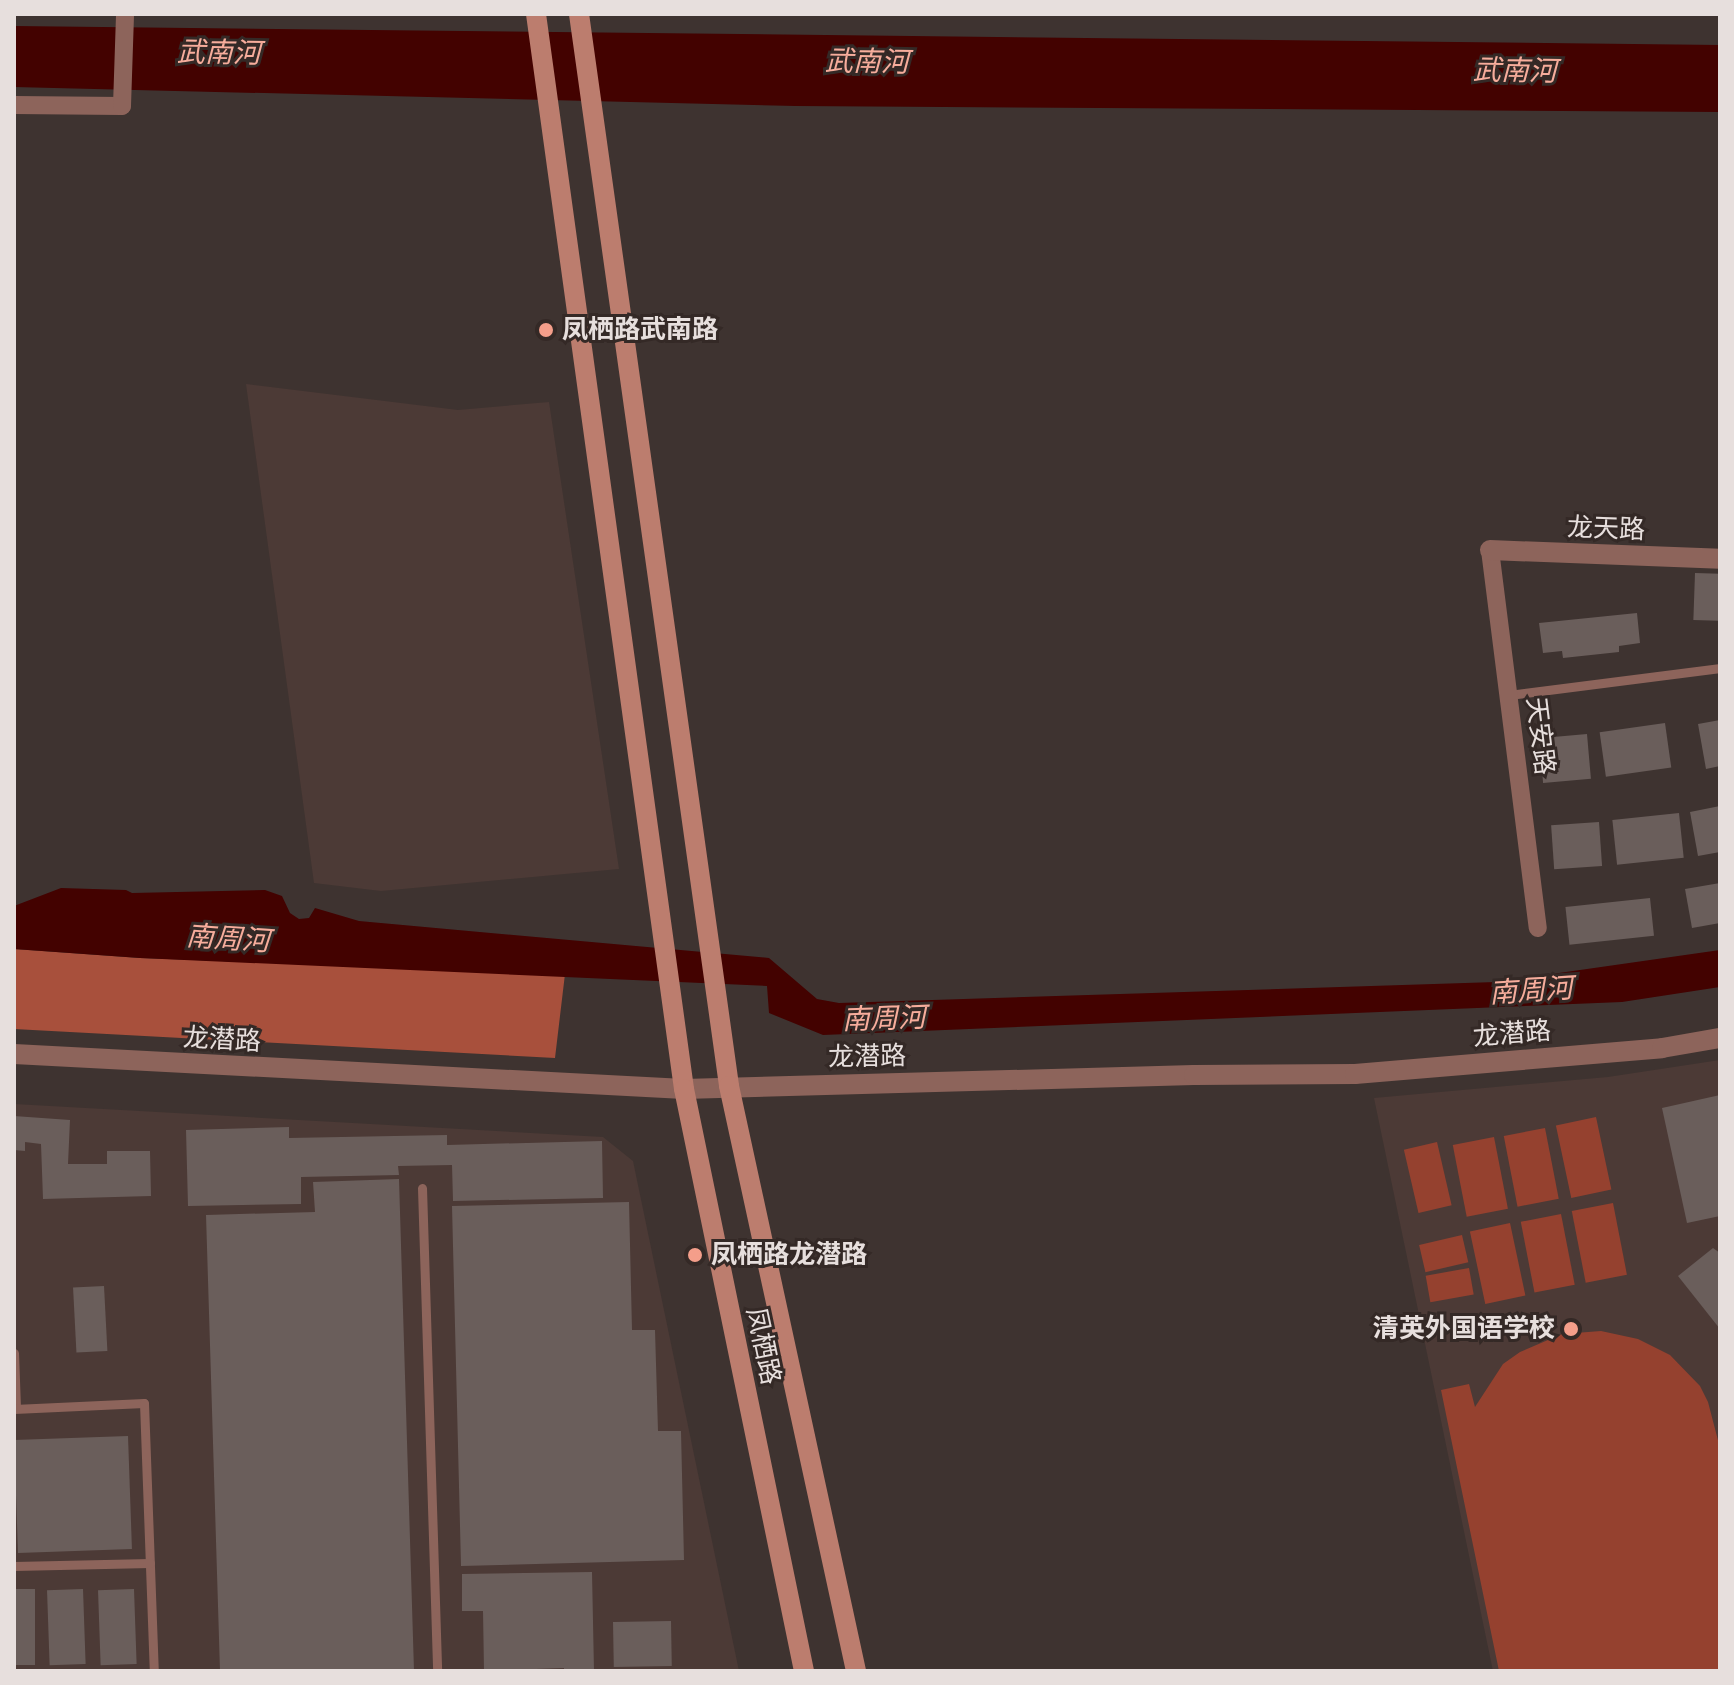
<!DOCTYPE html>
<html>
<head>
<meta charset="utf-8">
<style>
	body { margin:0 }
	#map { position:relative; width:1734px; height:1685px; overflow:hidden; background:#3e3330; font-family:Roboto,"Noto Sans SC",sans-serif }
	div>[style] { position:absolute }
	.built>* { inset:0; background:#4c3a36 }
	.green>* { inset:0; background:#95412f; transform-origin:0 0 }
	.forest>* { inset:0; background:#a8503c }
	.water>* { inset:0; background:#430200 }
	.building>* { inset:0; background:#6a5e5b; transform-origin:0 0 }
	.service>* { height:9px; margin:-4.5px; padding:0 4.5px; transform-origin:4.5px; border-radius:4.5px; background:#8d645b }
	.minor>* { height:18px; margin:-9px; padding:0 9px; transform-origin:9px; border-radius:9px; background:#8d645b }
	.tertiary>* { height:20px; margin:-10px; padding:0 10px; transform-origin:10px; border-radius:10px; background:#8d645b }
	.secondary>* { height:20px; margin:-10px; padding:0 10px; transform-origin:10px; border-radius:10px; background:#bc7d6e }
	.dots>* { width:22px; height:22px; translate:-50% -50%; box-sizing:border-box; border:4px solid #342926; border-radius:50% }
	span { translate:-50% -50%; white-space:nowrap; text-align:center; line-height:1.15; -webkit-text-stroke:6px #342926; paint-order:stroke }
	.poi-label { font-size:26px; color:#e7dfdd; font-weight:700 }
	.left { translate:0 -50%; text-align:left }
	.right { translate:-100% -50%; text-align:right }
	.street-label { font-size:26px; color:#e7dfdd }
	.water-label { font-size:28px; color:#f7ad9c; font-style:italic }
	.frame { position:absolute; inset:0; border:16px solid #e7dfdd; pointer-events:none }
</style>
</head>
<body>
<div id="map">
	<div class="built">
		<div style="clip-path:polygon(246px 384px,458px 410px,549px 402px,619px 869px,381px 891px,314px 883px)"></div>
		<div style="clip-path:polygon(1720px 1060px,1720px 1671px,1493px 1671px,1374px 1098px,1608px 1077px)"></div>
		<div style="clip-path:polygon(14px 1104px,603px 1137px,633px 1161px,739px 1671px,14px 1671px)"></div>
	</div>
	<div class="green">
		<div style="left:1596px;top:1117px;width:74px;height:41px;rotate:78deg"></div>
		<div style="left:1545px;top:1128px;width:72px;height:42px;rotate:79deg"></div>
		<div style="left:1494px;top:1137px;width:73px;height:42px;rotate:79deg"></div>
		<div style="left:1437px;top:1142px;width:65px;height:34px;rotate:77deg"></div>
		<div style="left:1613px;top:1203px;width:73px;height:42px;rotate:79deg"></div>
		<div style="left:1561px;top:1214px;width:72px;height:41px;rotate:79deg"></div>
		<div style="left:1510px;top:1223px;width:74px;height:41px;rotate:78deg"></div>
		<div style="left:1462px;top:1235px;width:28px;height:44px;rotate:77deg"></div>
		<div style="left:1469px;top:1268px;width:27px;height:44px;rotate:80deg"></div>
		<div style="clip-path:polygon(1601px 1331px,1638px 1339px,1670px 1355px,1700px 1386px,1708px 1402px,1720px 1448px,1720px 1671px,1499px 1671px,1441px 1390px,1469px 1384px,1475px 1407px,1503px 1364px,1520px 1352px,1562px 1334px)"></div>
	</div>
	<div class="forest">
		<div style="clip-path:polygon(14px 949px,140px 958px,565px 974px,555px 1058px,14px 1029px)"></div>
	</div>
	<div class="water">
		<div style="clip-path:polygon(14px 26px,1720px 45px,1720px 112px,796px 106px,14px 87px)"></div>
		<div style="clip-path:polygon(61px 888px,126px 890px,132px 893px,265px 890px,282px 896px,290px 913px,299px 919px,309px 918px,315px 908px,359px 921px,769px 958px,817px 999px,839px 1003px,1496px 982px,1720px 950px,1720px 987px,1622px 1002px,823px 1035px,769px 1013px,767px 986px,140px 958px,14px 949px,14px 906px)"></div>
	</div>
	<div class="building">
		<div style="left:1695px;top:573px;width:25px;height:47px;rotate:2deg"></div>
		<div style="clip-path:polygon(1637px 613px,1640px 643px,1619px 646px,1619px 652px,1563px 658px,1562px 651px,1543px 653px,1539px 623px)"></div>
		<div style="clip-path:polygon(1720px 720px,1720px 766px,1706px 769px,1698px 724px)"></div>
		<div style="left:1665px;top:723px;width:45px;height:66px;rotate:82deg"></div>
		<div style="left:1587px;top:734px;width:45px;height:48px;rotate:85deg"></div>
		<div style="clip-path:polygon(1720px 806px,1720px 852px,1698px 856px,1690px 812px)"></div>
		<div style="left:1679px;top:813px;width:45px;height:67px;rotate:84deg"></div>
		<div style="left:1599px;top:822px;width:44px;height:48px;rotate:86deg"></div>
		<div style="clip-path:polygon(1720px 883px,1720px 923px,1692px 928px,1685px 889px)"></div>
		<div style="left:1650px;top:898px;width:38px;height:85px;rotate:84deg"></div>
		<div style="clip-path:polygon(1720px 1095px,1720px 1216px,1687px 1223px,1662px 1108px)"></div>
		<div style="clip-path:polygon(14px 1116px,70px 1120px,68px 1164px,107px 1164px,107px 1151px,150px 1151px,151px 1196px,43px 1199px,41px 1144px,25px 1142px,25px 1151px,14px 1150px)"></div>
		<div style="clip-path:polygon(289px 1127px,289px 1138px,447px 1135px,447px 1145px,602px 1141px,603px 1198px,453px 1201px,452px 1165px,398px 1166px,399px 1175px,301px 1177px,301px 1204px,188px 1206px,186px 1130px)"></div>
		<div style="clip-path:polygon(399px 1179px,414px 1671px,220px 1671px,206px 1215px,315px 1212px,313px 1182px)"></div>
		<div style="clip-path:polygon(629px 1202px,632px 1330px,655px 1330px,658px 1431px,681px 1431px,684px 1560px,461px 1566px,452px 1206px)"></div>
		<div style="clip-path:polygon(1713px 1248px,1720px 1253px,1720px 1329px,1678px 1276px)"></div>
		<div style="left:104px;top:1286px;width:65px;height:31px;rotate:87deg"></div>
		<div style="left:128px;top:1436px;width:113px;height:114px;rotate:88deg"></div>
		<div style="clip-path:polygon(592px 1572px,594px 1671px,564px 1671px,564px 1668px,484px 1671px,483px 1611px,462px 1611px,462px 1574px)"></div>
		<div style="left:14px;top:1589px;width:21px;height:76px"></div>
		<div style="left:83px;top:1589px;width:75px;height:36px;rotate:88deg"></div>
		<div style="left:134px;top:1589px;width:75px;height:36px;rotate:88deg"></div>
		<div style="left:671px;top:1621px;width:45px;height:58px;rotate:89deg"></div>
	</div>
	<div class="service">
		<div style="left:1509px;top:695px;width:213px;rotate:-7.3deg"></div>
		<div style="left:422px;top:1188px;width:483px;rotate:88.2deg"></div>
		<div style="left:14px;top:1353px;width:55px;rotate:87.9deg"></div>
		<div style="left:14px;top:1409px;width:130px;rotate:-2.6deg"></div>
		<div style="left:144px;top:1403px;width:268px;rotate:87.9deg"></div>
		<div style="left:14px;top:1566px;width:136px;rotate:-1.3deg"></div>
	</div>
	<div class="minor">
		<div style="left:14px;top:105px;width:108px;rotate:0.5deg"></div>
		<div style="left:122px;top:106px;width:92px;rotate:-88.1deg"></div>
		<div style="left:1490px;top:550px;width:381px;rotate:82.8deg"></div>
	</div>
	<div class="tertiary">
		<div style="left:1490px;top:550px;width:230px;rotate:2.2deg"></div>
		<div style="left:14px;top:1054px;width:671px;rotate:2.99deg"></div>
		<div style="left:684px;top:1089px;width:510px;rotate:-1.57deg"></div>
		<div style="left:1194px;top:1075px;width:161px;rotate:-0.4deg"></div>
		<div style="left:1355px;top:1074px;width:308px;rotate:-4.8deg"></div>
		<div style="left:1662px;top:1048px;width:59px;rotate:-9.8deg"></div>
	</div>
	<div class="secondary">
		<div style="left:536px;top:14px;width:1085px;rotate:82.16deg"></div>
		<div style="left:684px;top:1089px;width:594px;rotate:78.35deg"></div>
		<div style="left:579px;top:14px;width:1082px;rotate:82.03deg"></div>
		<div style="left:729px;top:1086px;width:599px;rotate:77.75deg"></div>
	</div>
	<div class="dots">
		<div style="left:546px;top:330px;background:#f49e8a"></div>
		<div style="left:695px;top:1255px;background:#f49e8a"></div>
		<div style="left:1571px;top:1329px;background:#f49e8a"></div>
	</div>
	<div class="poi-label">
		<span class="left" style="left:562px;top:330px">凤栖路武南路</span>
		<span class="left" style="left:711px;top:1255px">凤栖路龙潜路</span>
		<span class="right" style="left:1555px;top:1329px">清英外国语学校</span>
	</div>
	<div class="street-label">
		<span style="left:1606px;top:529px;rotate:2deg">龙天路</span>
		<span style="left:1540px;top:736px;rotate:83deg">天安路</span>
		<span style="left:1512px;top:1034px;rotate:-5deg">龙潜路</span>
		<span style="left:222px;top:1040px;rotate:3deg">龙潜路</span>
		<span style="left:867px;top:1057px;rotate:-1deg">龙潜路</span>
		<span style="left:763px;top:1346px;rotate:78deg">凤栖路</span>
	</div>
	<div class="water-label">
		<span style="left:219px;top:53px;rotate:1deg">武南河</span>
		<span style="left:867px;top:62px;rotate:1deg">武南河</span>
		<span style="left:1515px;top:71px;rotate:1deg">武南河</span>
		<span style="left:228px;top:939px;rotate:4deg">南周河</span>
		<span style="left:1531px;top:991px;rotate:-4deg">南周河</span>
		<span style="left:884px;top:1019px;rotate:-2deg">南周河</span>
	</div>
	<div class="frame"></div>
</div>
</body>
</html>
